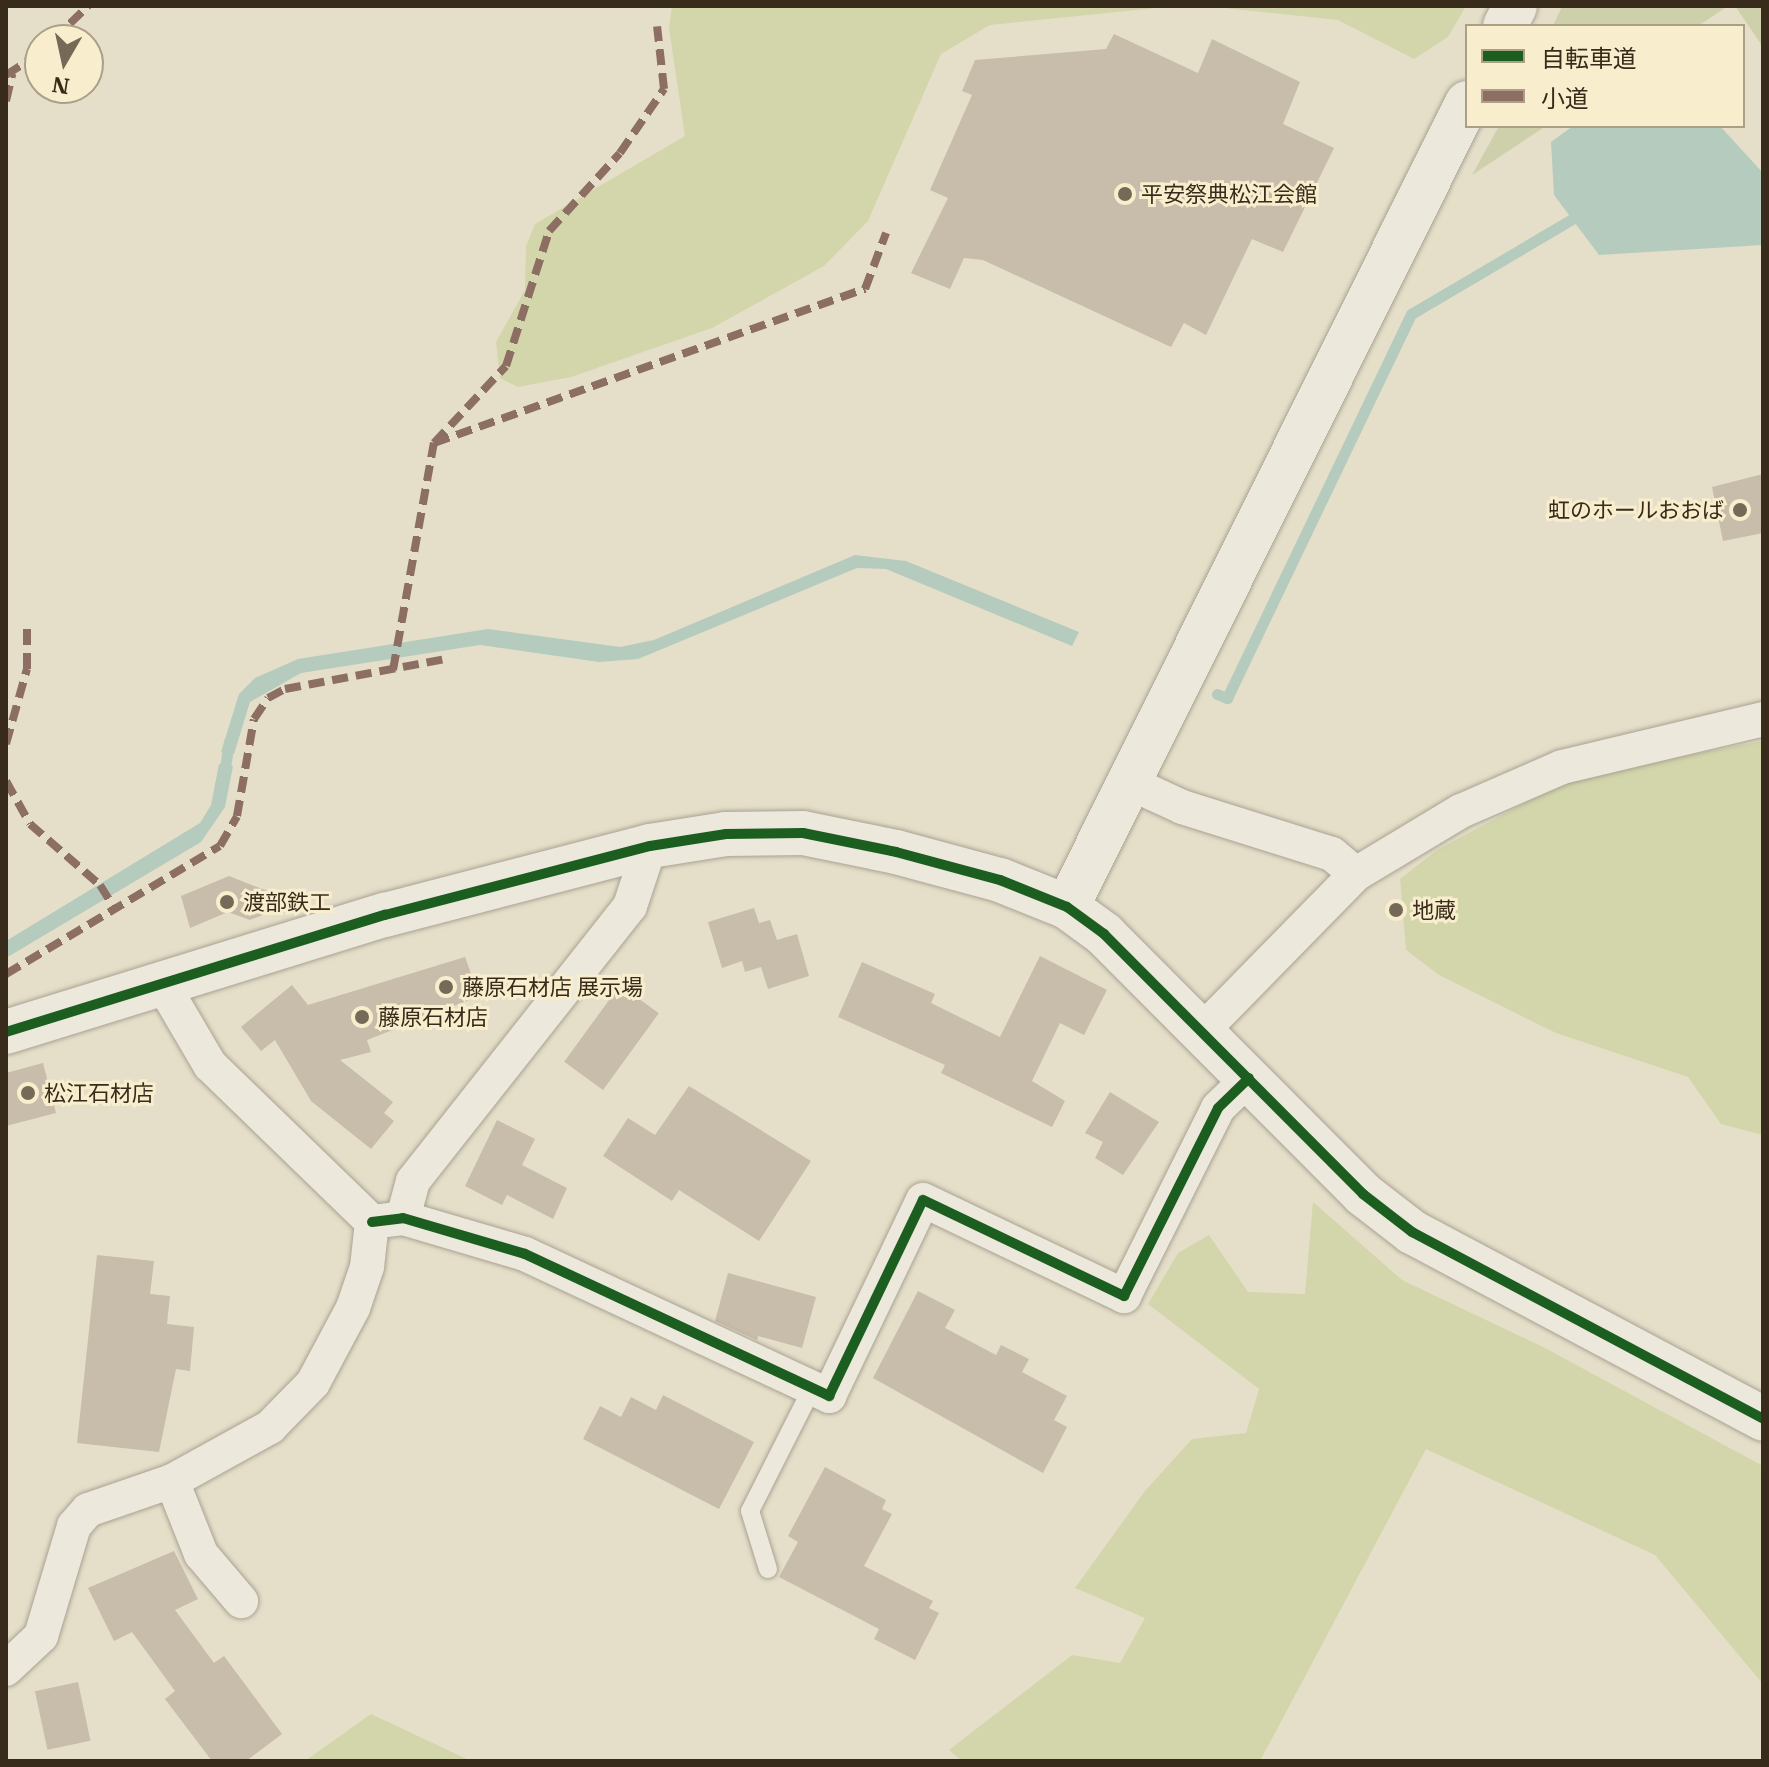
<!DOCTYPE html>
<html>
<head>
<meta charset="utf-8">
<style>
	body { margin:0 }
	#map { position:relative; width:1769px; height:1767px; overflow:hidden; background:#e5dfc9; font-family:"IBM Plex Serif","Noto Sans JP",serif }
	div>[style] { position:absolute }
	.green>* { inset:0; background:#d2d6aa }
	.cemetery>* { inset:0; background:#cdd0aa }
	.water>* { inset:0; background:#b5cbbe }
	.stream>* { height:11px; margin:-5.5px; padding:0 5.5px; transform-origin:5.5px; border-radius:5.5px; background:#b5cbbe }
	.building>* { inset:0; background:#c8bcaa; transform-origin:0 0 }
	.roads { filter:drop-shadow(0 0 2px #aaa293) drop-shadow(0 0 2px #aaa293) }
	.service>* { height:18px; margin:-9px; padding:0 9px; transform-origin:9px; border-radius:9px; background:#ece8dc }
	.minor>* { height:34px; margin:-17px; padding:0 17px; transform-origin:17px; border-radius:17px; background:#ece8dc }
	.tertiary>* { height:44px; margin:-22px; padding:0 22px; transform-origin:22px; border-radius:22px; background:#ece8dc }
	.quiet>* { height:8px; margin-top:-4px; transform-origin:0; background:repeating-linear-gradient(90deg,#8d6e63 0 16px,transparent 0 24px) }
	.cycleway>* { height:10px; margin:-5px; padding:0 5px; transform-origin:5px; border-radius:5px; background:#1b5e20 }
	.dots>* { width:22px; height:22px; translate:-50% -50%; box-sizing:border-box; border:4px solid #f8eecd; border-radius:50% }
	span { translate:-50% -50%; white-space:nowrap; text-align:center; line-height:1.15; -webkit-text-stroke:6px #f8eecd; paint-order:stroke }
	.poi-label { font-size:22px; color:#382b1b }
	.left { translate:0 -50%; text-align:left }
	.right { translate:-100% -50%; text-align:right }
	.frame { position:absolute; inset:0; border:8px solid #382b1b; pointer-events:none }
	.legend { position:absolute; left:1465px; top:24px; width:280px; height:104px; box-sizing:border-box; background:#f8eecd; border:2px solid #aba086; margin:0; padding:10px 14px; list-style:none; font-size:24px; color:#382b1b }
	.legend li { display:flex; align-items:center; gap:16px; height:40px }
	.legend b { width:40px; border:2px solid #aba086 }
	.north { position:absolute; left:24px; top:24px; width:80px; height:80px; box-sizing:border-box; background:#f8eecd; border:2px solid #aba086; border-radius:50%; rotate:189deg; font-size:22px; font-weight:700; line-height:32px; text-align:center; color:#382b1b }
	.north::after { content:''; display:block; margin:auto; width:28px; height:36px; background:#756a58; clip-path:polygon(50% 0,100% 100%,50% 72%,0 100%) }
</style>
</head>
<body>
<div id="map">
	<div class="green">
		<div style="clip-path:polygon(672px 6px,1176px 6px,990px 25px,941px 54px,868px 221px,824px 266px,712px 328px,571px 377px,518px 387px,500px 378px,496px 342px,525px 290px,526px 246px,535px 224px,685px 136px,669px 28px)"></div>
		<div style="clip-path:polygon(1205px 6px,1466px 6px,1448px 37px,1414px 59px,1338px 20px)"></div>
		<div style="clip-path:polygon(1763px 741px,1763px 1135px,1721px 1124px,1688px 1077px,1556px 1033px,1439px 975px,1406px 950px,1400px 879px,1437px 850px,1573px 777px)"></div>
		<div style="clip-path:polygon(1313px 1202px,1402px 1280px,1545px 1348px,1763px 1466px,1763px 1684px,1655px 1555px,1426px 1449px,1260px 1761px,962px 1761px,949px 1750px,1072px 1655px,1120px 1663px,1145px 1618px,1075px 1588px,1145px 1491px,1192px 1439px,1246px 1433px,1259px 1389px,1148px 1304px,1178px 1253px,1209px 1235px,1248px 1292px,1305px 1294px)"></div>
		<div style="clip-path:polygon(371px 1714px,471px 1761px,305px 1761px)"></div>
	</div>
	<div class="cemetery">
		<div style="clip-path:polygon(1562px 6px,1728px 6px,1698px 26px,1553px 26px)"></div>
		<div style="clip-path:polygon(1735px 6px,1763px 6px,1763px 47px)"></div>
		<div style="clip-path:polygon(1499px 126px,1546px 126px,1472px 175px)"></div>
	</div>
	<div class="water">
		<div style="clip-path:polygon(1573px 126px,1720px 126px,1763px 173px,1763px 245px,1599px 255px,1554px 195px,1551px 142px)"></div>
		<div style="clip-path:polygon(855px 555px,906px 561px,1079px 632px,1072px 646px,886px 569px,857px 568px,638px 659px,599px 662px,480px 645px,301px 673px,250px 702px,234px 754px,221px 752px,239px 694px,255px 678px,298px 659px,488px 629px,620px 647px,654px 640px)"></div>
		<div style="clip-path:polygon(219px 764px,233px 766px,225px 807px,201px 842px,6px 958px,6px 941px,200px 823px,211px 805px)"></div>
	</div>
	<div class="stream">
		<div style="left:1217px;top:694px;width:11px;rotate:22deg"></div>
		<div style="left:1227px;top:698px;width:426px;rotate:-64.4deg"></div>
		<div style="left:1411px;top:314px;width:187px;rotate:-30.5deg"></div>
		<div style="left:223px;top:780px;width:39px;rotate:-81deg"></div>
	</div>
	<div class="building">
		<div style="clip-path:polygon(1114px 34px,1198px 73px,1212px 39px,1300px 82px,1283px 124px,1334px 148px,1283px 252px,1252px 239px,1206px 335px,1184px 323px,1171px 347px,983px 260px,964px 258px,950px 289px,911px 273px,948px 198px,930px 190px,972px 95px,962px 91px,975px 60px,1106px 49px)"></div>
		<div style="clip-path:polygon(1763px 474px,1763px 533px,1723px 541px,1712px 487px)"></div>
		<div style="clip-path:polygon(229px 876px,295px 902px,250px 920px,228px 912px,190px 928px,181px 896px)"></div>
		<div style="clip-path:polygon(754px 908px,759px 923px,770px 920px,777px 940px,797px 934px,809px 976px,768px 989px,761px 967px,745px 972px,742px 961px,722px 968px,708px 922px)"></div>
		<div style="clip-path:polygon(1040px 956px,1107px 990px,1084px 1035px,1060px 1023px,1032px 1081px,1065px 1101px,1052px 1127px,941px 1073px,945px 1065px,838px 1017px,862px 962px,935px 994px,931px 1003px,1000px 1037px)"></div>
		<div style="clip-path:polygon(465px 957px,479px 996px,367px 1040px,371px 1052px,340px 1060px,393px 1102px,384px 1113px,394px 1121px,371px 1149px,311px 1101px,275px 1040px,261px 1051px,241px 1027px,292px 985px,308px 1005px)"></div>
		<div style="left:620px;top:985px;width:48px;height:95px;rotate:36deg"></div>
		<div style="clip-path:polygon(43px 1063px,56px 1113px,6px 1126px,6px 1073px)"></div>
		<div style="clip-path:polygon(689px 1086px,811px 1161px,759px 1241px,679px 1190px,672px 1201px,603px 1156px,628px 1118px,655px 1135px)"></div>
		<div style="clip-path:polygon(1110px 1092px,1159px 1122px,1123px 1175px,1095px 1158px,1103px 1142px,1085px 1133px)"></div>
		<div style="clip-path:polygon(497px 1120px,535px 1139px,522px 1165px,567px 1188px,553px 1219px,507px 1195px,502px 1205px,465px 1186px)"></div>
		<div style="clip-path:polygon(97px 1255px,154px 1261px,150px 1294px,170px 1296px,167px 1324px,194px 1327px,190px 1371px,176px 1369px,159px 1452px,77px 1443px)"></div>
		<div style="clip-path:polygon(728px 1273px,816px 1297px,802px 1348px,758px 1336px,757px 1340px,715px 1321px)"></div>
		<div style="clip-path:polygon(918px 1291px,955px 1310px,945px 1328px,996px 1355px,1001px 1345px,1029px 1359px,1022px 1372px,1067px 1396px,1054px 1420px,1067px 1427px,1043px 1473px,873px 1378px)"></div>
		<div style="clip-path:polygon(663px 1395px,754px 1442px,719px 1509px,583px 1439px,600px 1406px,621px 1417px,631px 1397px,656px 1410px)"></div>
		<div style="clip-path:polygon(825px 1467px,886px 1500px,882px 1509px,892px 1514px,864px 1566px,933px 1601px,929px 1608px,939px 1613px,915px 1660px,874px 1639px,879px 1629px,779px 1577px,798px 1542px,788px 1536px)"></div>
		<div style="clip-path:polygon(174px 1551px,198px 1599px,175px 1610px,214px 1663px,224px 1656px,282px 1734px,246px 1761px,212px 1761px,165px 1699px,175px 1691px,132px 1632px,114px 1641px,88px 1588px)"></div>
		<div style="left:78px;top:1682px;width:60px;height:44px;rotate:78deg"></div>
	</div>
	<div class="roads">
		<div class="service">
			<div style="left:768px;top:1569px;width:61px;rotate:-107.2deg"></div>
			<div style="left:750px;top:1511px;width:138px;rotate:-63.2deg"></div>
		</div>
		<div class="minor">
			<div style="left:1128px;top:782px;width:60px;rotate:24.8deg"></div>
			<div style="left:1182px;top:807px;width:157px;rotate:17.4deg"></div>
			<div style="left:1332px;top:854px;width:31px;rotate:40deg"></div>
			<div style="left:163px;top:985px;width:93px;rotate:59.6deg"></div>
			<div style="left:210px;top:1065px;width:226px;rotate:44.1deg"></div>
			<div style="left:372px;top:1222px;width:45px;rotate:96.3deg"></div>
			<div style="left:367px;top:1267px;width:43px;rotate:108.9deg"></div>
			<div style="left:353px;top:1308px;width:85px;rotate:118.1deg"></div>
			<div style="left:313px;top:1383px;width:62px;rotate:134.3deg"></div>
			<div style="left:270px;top:1427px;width:112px;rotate:151.1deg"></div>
			<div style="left:1203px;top:1030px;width:219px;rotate:-45.6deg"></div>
			<div style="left:1356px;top:874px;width:122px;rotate:-31deg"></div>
			<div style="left:1461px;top:811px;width:110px;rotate:-23.5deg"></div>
			<div style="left:1562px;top:767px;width:207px;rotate:-13.4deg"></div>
			<div style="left:403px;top:1218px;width:38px;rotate:-75deg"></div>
			<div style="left:413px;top:1181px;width:350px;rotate:-51.7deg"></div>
			<div style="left:630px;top:906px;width:63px;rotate:-71.6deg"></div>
			<div style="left:372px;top:1222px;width:31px;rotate:-7deg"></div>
			<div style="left:403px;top:1218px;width:127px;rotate:16.4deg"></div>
			<div style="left:525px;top:1254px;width:336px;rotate:25deg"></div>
			<div style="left:829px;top:1396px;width:217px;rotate:-64.4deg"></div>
			<div style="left:923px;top:1200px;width:223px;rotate:25.5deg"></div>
			<div style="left:1124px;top:1296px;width:210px;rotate:-63.4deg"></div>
			<div style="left:1218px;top:1108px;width:43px;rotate:-44.1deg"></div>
			<div style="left:6px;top:1669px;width:48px;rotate:-43.3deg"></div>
			<div style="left:41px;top:1636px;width:115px;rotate:-73.3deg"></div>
			<div style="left:74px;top:1526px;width:21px;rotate:-49deg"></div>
			<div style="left:88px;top:1510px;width:89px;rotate:-19deg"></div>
			<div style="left:172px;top:1481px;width:79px;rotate:68.3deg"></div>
			<div style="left:201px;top:1554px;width:62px;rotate:49.6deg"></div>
		</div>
		<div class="tertiary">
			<div style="left:1505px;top:26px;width:22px;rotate:-63deg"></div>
			<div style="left:1067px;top:907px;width:898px;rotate:-63.55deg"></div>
			<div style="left:6px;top:1032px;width:397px;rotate:-17.2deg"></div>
			<div style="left:385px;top:915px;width:274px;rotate:-14.6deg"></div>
			<div style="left:650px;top:846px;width:77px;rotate:-9deg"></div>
			<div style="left:726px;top:834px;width:77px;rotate:-0.7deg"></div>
			<div style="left:803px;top:833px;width:95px;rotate:11.5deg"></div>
			<div style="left:896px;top:852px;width:108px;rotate:15.1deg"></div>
			<div style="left:1000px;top:880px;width:72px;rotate:21.9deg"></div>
			<div style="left:1067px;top:907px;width:46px;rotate:36.1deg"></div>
			<div style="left:1104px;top:934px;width:367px;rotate:45.1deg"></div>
			<div style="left:1363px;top:1194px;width:62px;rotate:37.8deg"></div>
			<div style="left:1412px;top:1232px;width:398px;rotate:28deg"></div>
		</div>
	</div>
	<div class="quiet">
		<div style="left:53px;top:40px;width:49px;rotate:-44.2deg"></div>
		<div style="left:6px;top:75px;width:40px;rotate:-32.9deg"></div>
		<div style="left:6px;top:101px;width:28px;rotate:-77deg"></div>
		<div style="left:434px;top:443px;width:458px;rotate:-19.7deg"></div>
		<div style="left:865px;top:289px;width:60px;rotate:-69.4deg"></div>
		<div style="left:393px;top:670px;width:231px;rotate:-79.8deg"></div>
		<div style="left:434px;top:443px;width:105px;rotate:-46.9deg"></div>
		<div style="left:506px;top:366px;width:142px;rotate:-72.3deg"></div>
		<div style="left:549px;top:231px;width:105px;rotate:-47.7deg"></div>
		<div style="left:620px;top:153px;width:78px;rotate:-55.5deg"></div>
		<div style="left:664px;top:89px;width:63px;rotate:-96.3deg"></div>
		<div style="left:6px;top:744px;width:78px;rotate:-74.4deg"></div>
		<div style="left:27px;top:669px;width:41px;rotate:-90deg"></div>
		<div style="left:6px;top:781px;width:49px;rotate:60.8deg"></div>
		<div style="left:30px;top:824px;width:93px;rotate:41.1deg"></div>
		<div style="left:100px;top:885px;width:26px;rotate:58deg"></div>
		<div style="left:6px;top:974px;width:249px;rotate:-30.9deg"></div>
		<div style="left:220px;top:846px;width:34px;rotate:-60deg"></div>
		<div style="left:237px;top:816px;width:98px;rotate:-80.1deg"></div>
		<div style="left:254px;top:719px;width:25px;rotate:-56deg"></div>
		<div style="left:268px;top:698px;width:19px;rotate:-28deg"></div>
		<div style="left:285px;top:689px;width:168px;rotate:-10.6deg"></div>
	</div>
	<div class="cycleway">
		<div style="left:6px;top:1032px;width:397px;rotate:-17.2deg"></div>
		<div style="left:385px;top:915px;width:274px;rotate:-14.6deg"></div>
		<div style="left:650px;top:846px;width:77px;rotate:-9deg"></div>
		<div style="left:726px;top:834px;width:77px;rotate:-0.7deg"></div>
		<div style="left:803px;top:833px;width:95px;rotate:11.5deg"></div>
		<div style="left:896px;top:852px;width:108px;rotate:15.1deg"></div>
		<div style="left:1000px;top:880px;width:72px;rotate:21.9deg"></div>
		<div style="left:1067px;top:907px;width:46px;rotate:36.1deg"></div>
		<div style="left:1104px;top:934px;width:367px;rotate:45.1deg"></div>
		<div style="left:1363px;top:1194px;width:62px;rotate:37.8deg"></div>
		<div style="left:1412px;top:1232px;width:398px;rotate:28deg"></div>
		<div style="left:372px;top:1222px;width:31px;rotate:-7deg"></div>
		<div style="left:403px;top:1218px;width:127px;rotate:16.4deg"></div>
		<div style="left:525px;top:1254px;width:336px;rotate:25deg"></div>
		<div style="left:829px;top:1396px;width:217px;rotate:-64.4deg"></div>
		<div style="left:923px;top:1200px;width:223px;rotate:25.5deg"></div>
		<div style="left:1124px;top:1296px;width:210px;rotate:-63.4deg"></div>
		<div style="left:1218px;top:1108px;width:43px;rotate:-44.1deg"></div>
	</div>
	<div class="dots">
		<div style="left:1125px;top:194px;background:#756a58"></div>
		<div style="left:1740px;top:510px;background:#756a58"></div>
		<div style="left:227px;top:902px;background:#756a58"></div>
		<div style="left:1396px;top:910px;background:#756a58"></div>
		<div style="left:446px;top:987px;background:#756a58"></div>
		<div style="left:362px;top:1017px;background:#756a58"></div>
		<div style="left:28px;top:1093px;background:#756a58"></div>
	</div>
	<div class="poi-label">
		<span class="left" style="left:1141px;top:194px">平安祭典松江会館</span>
		<span class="right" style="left:1724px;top:510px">虹のホールおおば</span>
		<span class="left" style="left:243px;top:902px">渡部鉄工</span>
		<span class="left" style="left:1412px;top:910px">地蔵</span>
		<span class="left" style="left:462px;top:987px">藤原石材店 展示場</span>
		<span class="left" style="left:378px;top:1017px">藤原石材店</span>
		<span class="left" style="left:44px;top:1093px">松江石材店</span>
	</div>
	<div class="frame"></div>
	<ul class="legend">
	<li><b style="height:10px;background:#1b5e20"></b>自転車道</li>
	<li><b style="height:10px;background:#8d6e63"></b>小道</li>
	</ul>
	<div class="north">N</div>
</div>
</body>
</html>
